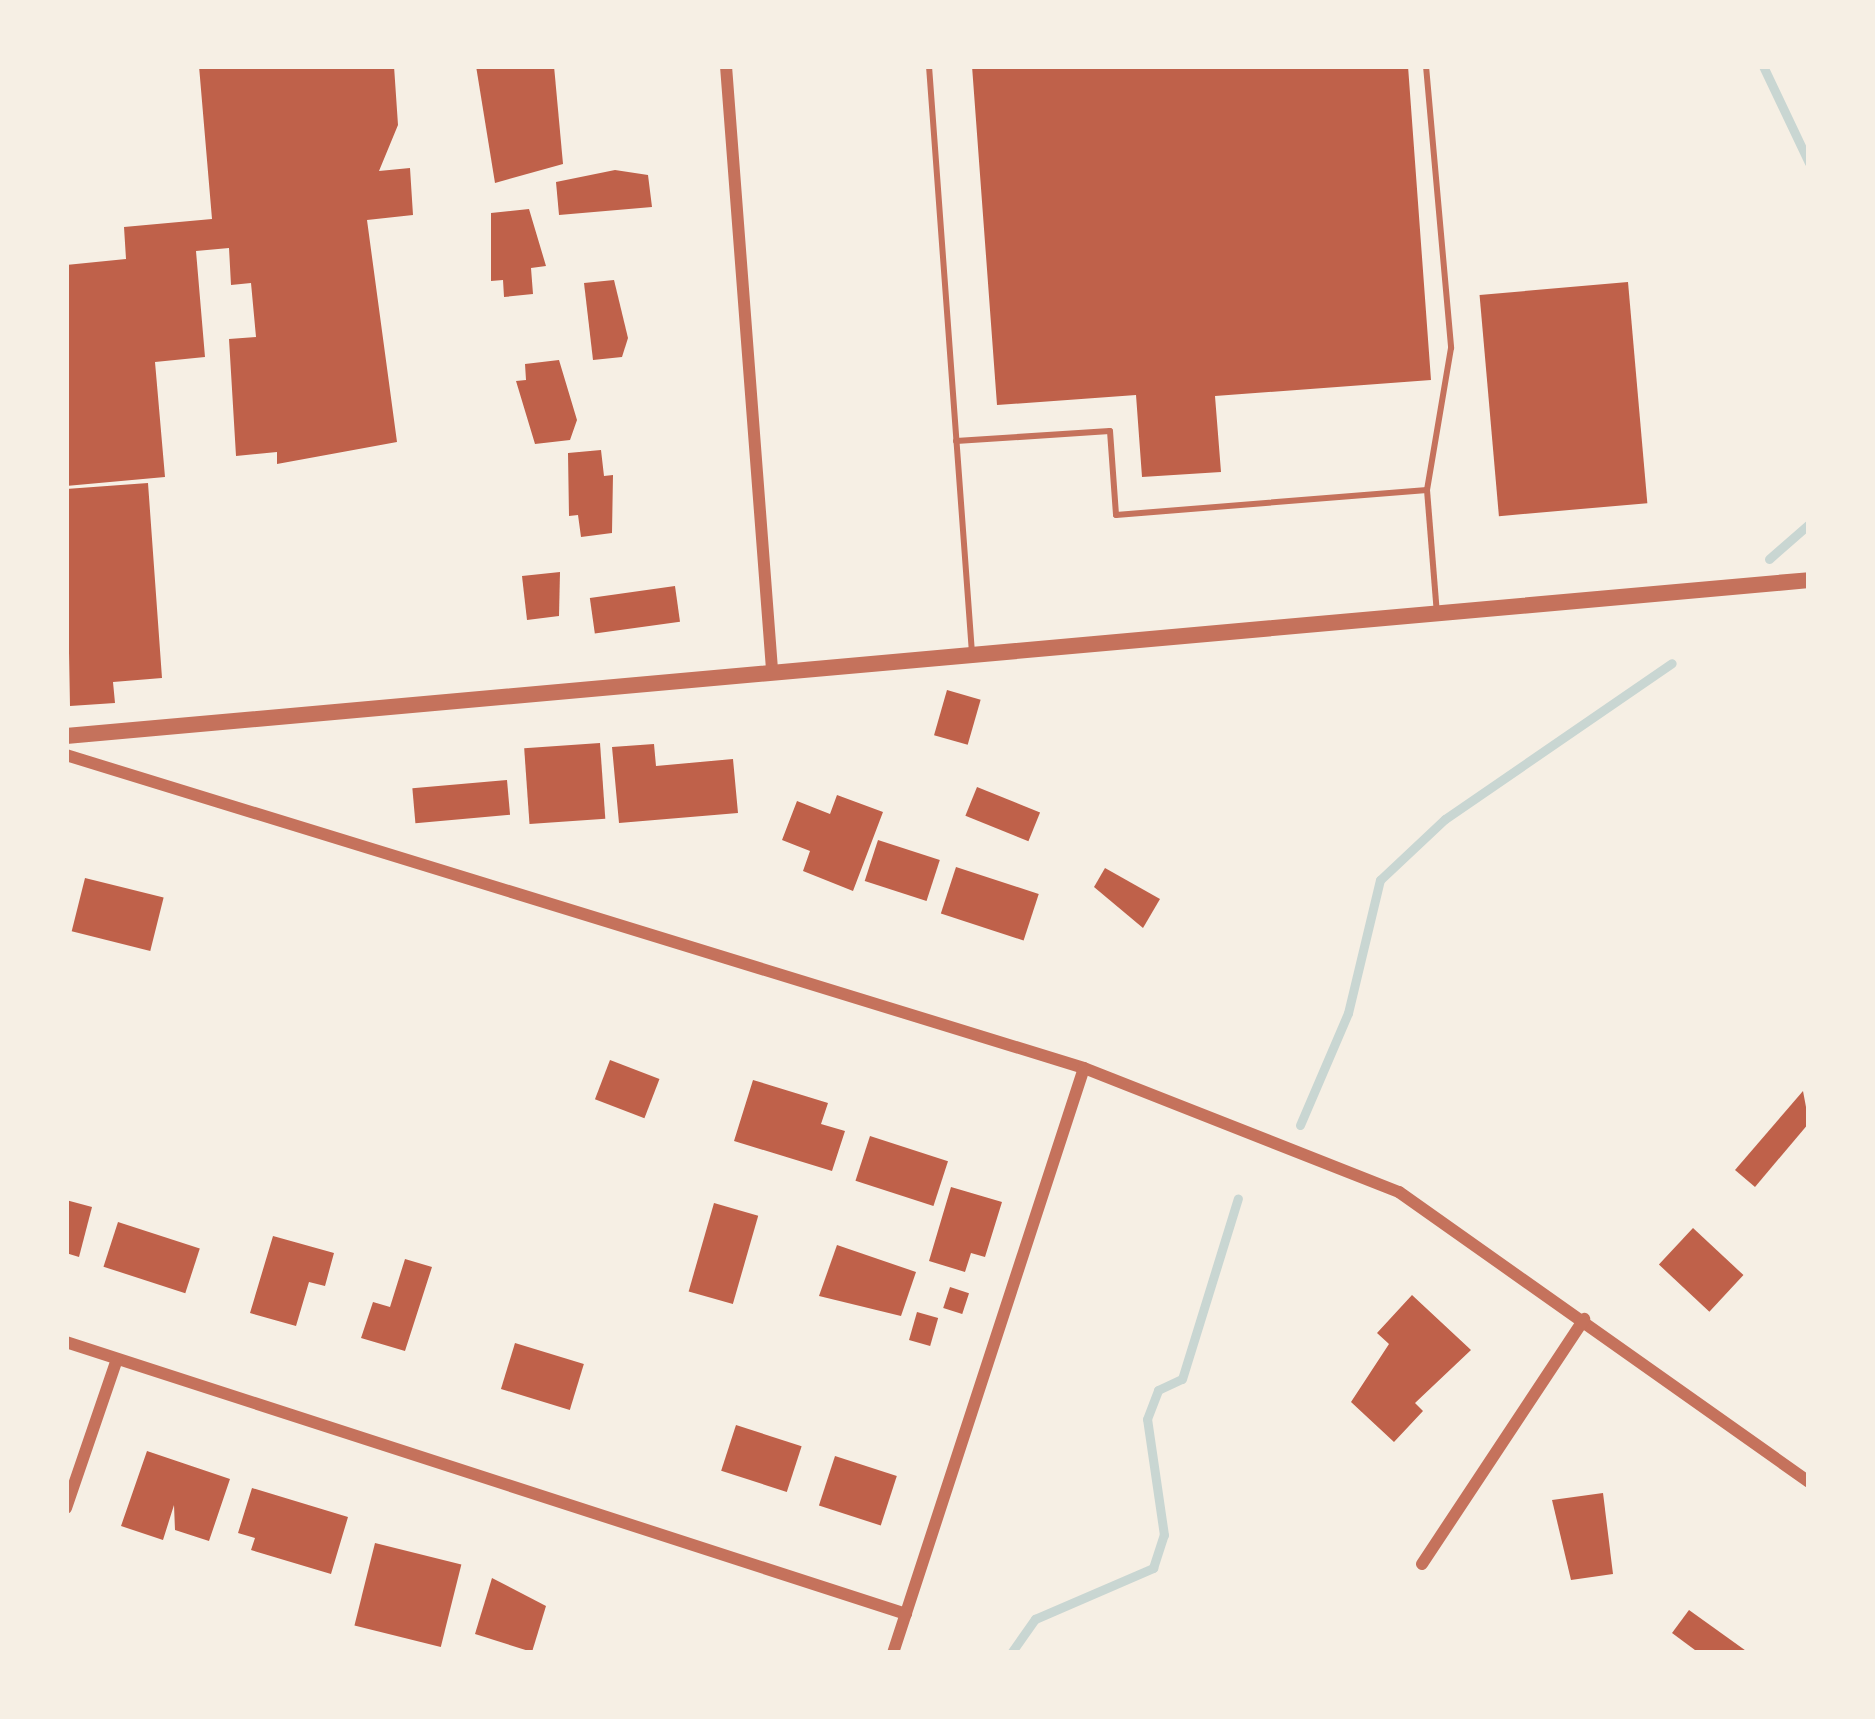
<!DOCTYPE html>
<html>
<head>
<meta charset="utf-8">
<style>
	body { margin:0 }
	#map { position:relative; width:1875px; height:1719px; overflow:hidden; background:#f6efe4; font-family:Figtree,sans-serif }
	div>[style] { position:absolute }
	.stream>* { height:9px; margin:-4.5px; padding:0 4.5px; transform-origin:4.5px; border-radius:4.5px; background:#c9d6d2 }
	.building>* { inset:0; background:#bf614a; transform-origin:0 0 }
	.service>* { height:6px; margin:-3px; padding:0 3px; transform-origin:3px; border-radius:3px; background:#c5725c }
	.minor>* { height:12px; margin:-6px; padding:0 6px; transform-origin:6px; border-radius:6px; background:#c5725c }
	.tertiary>* { height:16px; margin:-8px; padding:0 8px; transform-origin:8px; border-radius:8px; background:#c5725c }
	span { translate:-50% -50%; white-space:nowrap; text-align:center; line-height:1.15; -webkit-text-stroke:9px #f6efe4; paint-order:stroke }
	.frame { position:absolute; inset:0; border:69px solid #f6efe4; pointer-events:none }
</style>
</head>
<body>
<div id="map">
	<div class="stream">
		<div style="left:1763px;top:66px;width:107px;rotate:64.6deg"></div>
		<div style="left:1769px;top:559px;width:53px;rotate:-41.2deg"></div>
		<div style="left:1300px;top:1125px;width:122px;rotate:-66.8deg"></div>
		<div style="left:1348px;top:1013px;width:137px;rotate:-76.5deg"></div>
		<div style="left:1380px;top:880px;width:89px;rotate:-43.2deg"></div>
		<div style="left:1445px;top:819px;width:275px;rotate:-34.5deg"></div>
		<div style="left:1011px;top:1653px;width:42px;rotate:-54.8deg"></div>
		<div style="left:1035px;top:1619px;width:129px;rotate:-23.4deg"></div>
		<div style="left:1153px;top:1568px;width:35px;rotate:-72deg"></div>
		<div style="left:1164px;top:1535px;width:117px;rotate:-98.3deg"></div>
		<div style="left:1147px;top:1419px;width:31px;rotate:-69deg"></div>
		<div style="left:1158px;top:1390px;width:26px;rotate:-25deg"></div>
		<div style="left:1182px;top:1379px;width:189px;rotate:-72.8deg"></div>
	</div>
	<div class="building">
		<div style="clip-path:polygon(199px 66px,394px 66px,398px 125px,379px 171px,410px 168px,413px 215px,367px 220px,397px 442px,277px 464px,277px 452px,236px 456px,229px 339px,256px 337px,251px 283px,231px 285px,229px 248px,196px 251px,205px 357px,155px 362px,165px 477px,66px 486px,66px 265px,126px 259px,124px 227px,212px 219px)"></div>
		<div style="clip-path:polygon(476px 66px,554px 66px,563px 164px,495px 183px)"></div>
		<div style="clip-path:polygon(972px 66px,1408px 66px,1431px 380px,1215px 396px,1221px 472px,1142px 477px,1136px 395px,997px 405px)"></div>
		<div style="clip-path:polygon(615px 170px,648px 175px,652px 207px,559px 215px,556px 182px)"></div>
		<div style="clip-path:polygon(529px 209px,546px 266px,531px 268px,533px 294px,504px 297px,503px 280px,491px 281px,491px 213px)"></div>
		<div style="clip-path:polygon(614px 280px,628px 338px,622px 357px,593px 360px,584px 283px)"></div>
		<div style="left:1628px;top:282px;width:222px;height:149px;rotate:85deg"></div>
		<div style="clip-path:polygon(559px 360px,577px 420px,570px 440px,535px 444px,516px 381px,526px 380px,525px 364px)"></div>
		<div style="clip-path:polygon(601px 450px,604px 476px,613px 475px,612px 533px,581px 537px,578px 515px,569px 516px,568px 453px)"></div>
		<div style="clip-path:polygon(148px 483px,162px 678px,113px 682px,115px 703px,70px 706px,66px 489px)"></div>
		<div style="clip-path:polygon(560px 572px,559px 616px,527px 620px,522px 576px)"></div>
		<div style="left:675px;top:586px;width:36px;height:86px;rotate:82deg"></div>
		<div style="left:947px;top:690px;width:35px;height:47px;rotate:16deg"></div>
		<div style="left:600px;top:743px;width:76px;height:76px;rotate:86deg"></div>
		<div style="clip-path:polygon(654px 744px,656px 766px,733px 759px,738px 813px,619px 823px,612px 747px)"></div>
		<div style="left:507px;top:780px;width:35px;height:95px;rotate:85deg"></div>
		<div style="left:977px;top:787px;width:68px;height:31px;rotate:22deg"></div>
		<div style="clip-path:polygon(837px 795px,883px 812px,853px 891px,803px 871px,810px 851px,782px 840px,797px 801px,830px 814px)"></div>
		<div style="left:878px;top:840px;width:65px;height:43px;rotate:18deg"></div>
		<div style="left:956px;top:867px;width:87px;height:49px;rotate:18deg"></div>
		<div style="clip-path:polygon(1105px 868px,1160px 899px,1143px 928px,1094px 887px)"></div>
		<div style="left:85px;top:878px;width:81px;height:55px;rotate:14deg"></div>
		<div style="left:610px;top:1060px;width:53px;height:42px;rotate:21deg"></div>
		<div style="clip-path:polygon(753px 1080px,828px 1103px,821px 1124px,845px 1131px,832px 1171px,734px 1141px)"></div>
		<div style="clip-path:polygon(1803px 1091px,1809px 1123px,1755px 1187px,1735px 1170px)"></div>
		<div style="left:870px;top:1136px;width:82px;height:47px;rotate:18deg"></div>
		<div style="clip-path:polygon(951px 1187px,1002px 1202px,985px 1257px,971px 1253px,965px 1272px,929px 1261px)"></div>
		<div style="clip-path:polygon(66px 1200px,92px 1207px,79px 1257px,66px 1253px)"></div>
		<div style="left:714px;top:1203px;width:46px;height:92px;rotate:16deg"></div>
		<div style="left:118px;top:1222px;width:86px;height:47px;rotate:18deg"></div>
		<div style="left:1693px;top:1228px;width:69px;height:50px;rotate:43deg"></div>
		<div style="clip-path:polygon(273px 1236px,334px 1253px,325px 1286px,309px 1282px,296px 1326px,250px 1313px)"></div>
		<div style="clip-path:polygon(837px 1245px,916px 1272px,901px 1316px,819px 1296px)"></div>
		<div style="clip-path:polygon(405px 1259px,432px 1267px,405px 1351px,361px 1338px,373px 1302px,390px 1307px)"></div>
		<div style="left:950px;top:1287px;width:20px;height:22px;rotate:18deg"></div>
		<div style="clip-path:polygon(1412px 1295px,1471px 1350px,1415px 1403px,1423px 1411px,1394px 1442px,1351px 1402px,1389px 1344px,1377px 1333px)"></div>
		<div style="left:917px;top:1312px;width:22px;height:29px;rotate:16deg"></div>
		<div style="left:515px;top:1343px;width:72px;height:48px;rotate:17deg"></div>
		<div style="left:736px;top:1425px;width:69px;height:48px;rotate:18deg"></div>
		<div style="clip-path:polygon(147px 1451px,230px 1479px,209px 1541px,175px 1530px,174px 1505px,163px 1540px,121px 1526px)"></div>
		<div style="left:835px;top:1456px;width:65px;height:52px;rotate:18deg"></div>
		<div style="clip-path:polygon(252px 1488px,348px 1517px,331px 1574px,251px 1550px,255px 1538px,238px 1533px)"></div>
		<div style="clip-path:polygon(1603px 1493px,1613px 1574px,1571px 1580px,1552px 1500px)"></div>
		<div style="left:375px;top:1543px;width:89px;height:85px;rotate:14deg"></div>
		<div style="clip-path:polygon(492px 1578px,546px 1606px,532px 1652px,475px 1634px)"></div>
		<div style="clip-path:polygon(1689px 1610px,1749px 1653px,1699px 1653px,1672px 1633px)"></div>
	</div>
	<div class="service">
		<div style="left:929px;top:66px;width:589px;rotate:85.81deg"></div>
		<div style="left:1426px;top:66px;width:283px;rotate:84.9deg"></div>
		<div style="left:1451px;top:348px;width:144px;rotate:99.6deg"></div>
		<div style="left:956px;top:441px;width:154px;rotate:-3.7deg"></div>
		<div style="left:1110px;top:431px;width:84px;rotate:85.9deg"></div>
		<div style="left:1116px;top:515px;width:312px;rotate:-4.6deg"></div>
		<div style="left:1427px;top:490px;width:123px;rotate:85.4deg"></div>
	</div>
	<div class="minor">
		<div style="left:726px;top:66px;width:606px;rotate:85.64deg"></div>
		<div style="left:66px;top:755px;width:1065px;rotate:17.09deg"></div>
		<div style="left:1084px;top:1068px;width:339px;rotate:21.5deg"></div>
		<div style="left:1399px;top:1192px;width:502px;rotate:35.27deg"></div>
		<div style="left:66px;top:1342px;width:883px;rotate:17.94deg"></div>
		<div style="left:66px;top:1508px;width:157px;rotate:-71.1deg"></div>
		<div style="left:1422px;top:1564px;width:294px;rotate:-56.5deg"></div>
		<div style="left:893px;top:1653px;width:615px;rotate:-71.92deg"></div>
	</div>
	<div class="tertiary">
		<div style="left:66px;top:736px;width:1750px;rotate:-5.11deg"></div>
	</div>
	<div class="frame"></div>
</div>
</body>
</html>
